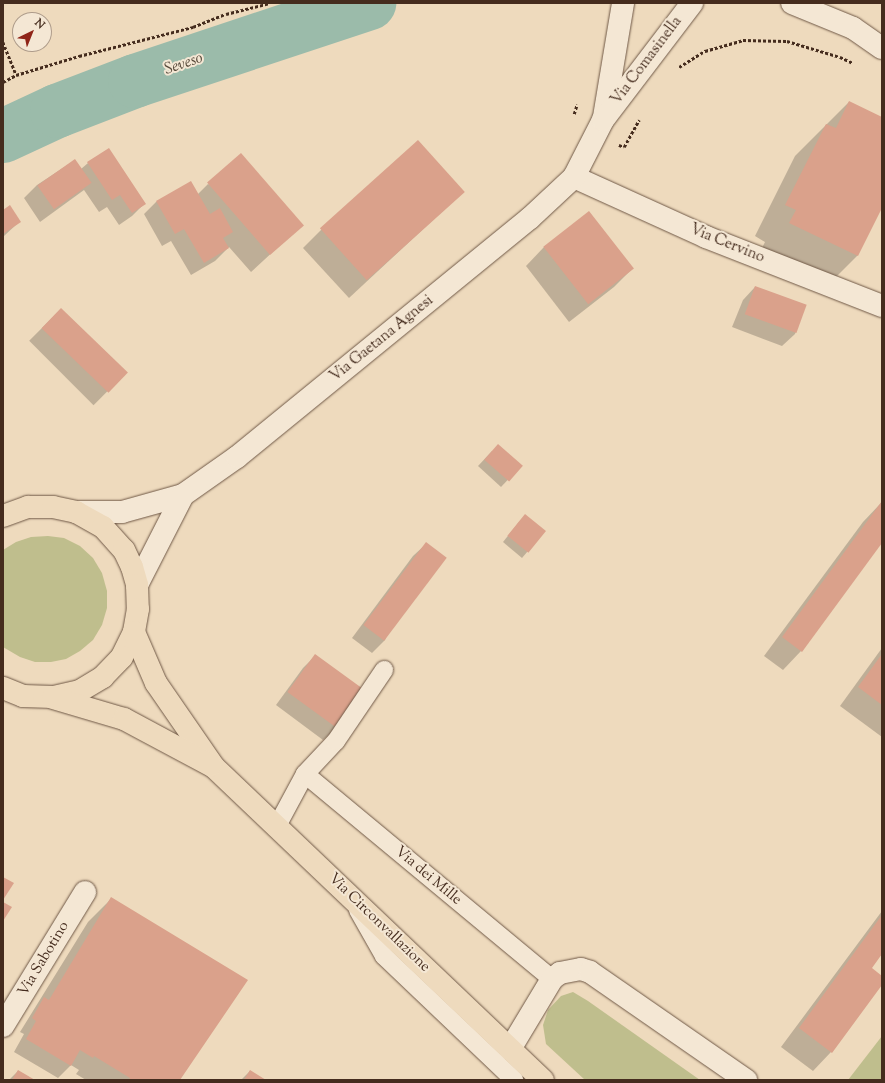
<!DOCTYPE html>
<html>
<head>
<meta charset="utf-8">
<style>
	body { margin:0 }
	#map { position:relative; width:885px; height:1083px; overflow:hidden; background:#eedabd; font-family:"Sorts Mill Goudy",serif }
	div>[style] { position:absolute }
	.green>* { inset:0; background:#bfbe8d }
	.shadow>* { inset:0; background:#0003; transform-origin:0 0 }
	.river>* { height:54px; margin:-27px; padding:0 27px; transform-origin:27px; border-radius:27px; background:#9bbbaa }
	.building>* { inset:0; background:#daa18b; transform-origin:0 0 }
	.path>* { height:2.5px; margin-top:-1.25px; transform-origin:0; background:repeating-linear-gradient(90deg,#452c1e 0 3px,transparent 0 5px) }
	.roads { filter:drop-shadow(0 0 1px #6f5846) drop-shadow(0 0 1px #6f5846) }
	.lane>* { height:18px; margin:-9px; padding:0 9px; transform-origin:9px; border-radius:9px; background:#f4e7d4 }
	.street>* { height:22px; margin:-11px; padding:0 11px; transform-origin:11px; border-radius:11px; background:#f4e7d4 }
	.secondary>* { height:22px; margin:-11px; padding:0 11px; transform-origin:11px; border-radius:11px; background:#f4e7d4 }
	.primary>* { height:22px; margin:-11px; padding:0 11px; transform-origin:11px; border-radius:11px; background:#eedabd }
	span { translate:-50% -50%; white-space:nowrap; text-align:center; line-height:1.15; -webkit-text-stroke:4px #f4e7d4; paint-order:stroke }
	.street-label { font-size:15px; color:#452c1e }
	.water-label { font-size:16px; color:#56493a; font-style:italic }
	.frame { position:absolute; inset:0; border:4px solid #452c1e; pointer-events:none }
	.north { position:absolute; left:12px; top:12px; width:40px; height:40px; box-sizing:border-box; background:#f4e7d4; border:1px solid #ae9c8b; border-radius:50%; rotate:43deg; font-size:11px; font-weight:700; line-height:16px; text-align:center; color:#452c1e }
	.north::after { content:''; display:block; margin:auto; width:14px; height:18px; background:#8f2418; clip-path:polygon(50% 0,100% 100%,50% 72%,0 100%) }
</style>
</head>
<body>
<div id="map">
	<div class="green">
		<div style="clip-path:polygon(48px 536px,64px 538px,80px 546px,93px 558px,102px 573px,107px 591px,107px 608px,102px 625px,93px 640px,80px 651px,66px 659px,51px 662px,35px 662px,20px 657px,3px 647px,3px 550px,16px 542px,31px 537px)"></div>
		<div style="clip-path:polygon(573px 992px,588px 1001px,700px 1080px,585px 1080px,546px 1044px,543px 1025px,548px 1010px,561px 996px)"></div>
		<div style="clip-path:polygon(882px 1036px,882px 1080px,848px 1080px)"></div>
	</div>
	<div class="shadow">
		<div style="clip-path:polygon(849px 102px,882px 119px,882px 205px,857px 256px,826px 287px,759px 254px,765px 242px,755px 236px,795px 156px)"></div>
		<div style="clip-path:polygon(75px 160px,81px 169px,88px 163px,145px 203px,132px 216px,119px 225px,107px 207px,99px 212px,84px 190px,40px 222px,24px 198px,37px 185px)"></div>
		<div style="clip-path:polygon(208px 184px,302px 225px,251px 272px,229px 247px,215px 261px,191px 275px,171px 241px,162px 246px,144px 214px,156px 202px,198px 194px)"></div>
		<div style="clip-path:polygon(463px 192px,349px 298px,303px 248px,322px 229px)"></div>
		<div style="clip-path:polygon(3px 211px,19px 222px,3px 237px)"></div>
		<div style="clip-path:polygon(544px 247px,632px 269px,614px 287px,569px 322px,526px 266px)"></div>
		<div style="clip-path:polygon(755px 287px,805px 306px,795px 334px,782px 346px,732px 327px,743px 300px)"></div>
		<div style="left:61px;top:309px;width:91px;height:45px;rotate:45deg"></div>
		<div style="clip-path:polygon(492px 451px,521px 466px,501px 487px,478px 466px)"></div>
		<div style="clip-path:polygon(881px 503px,882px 541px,801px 651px,783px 670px,764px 656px,863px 522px)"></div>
		<div style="clip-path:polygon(519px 522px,545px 531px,522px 558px,503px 542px)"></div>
		<div style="clip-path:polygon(426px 544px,385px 640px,372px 653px,352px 638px,413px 556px)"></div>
		<div style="clip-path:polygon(882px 648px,882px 737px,840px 706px)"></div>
		<div style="clip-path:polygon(316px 655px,336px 728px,323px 740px,276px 705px,303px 668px)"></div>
		<div style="clip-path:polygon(112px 898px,179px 1080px,86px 1080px,76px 1074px,79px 1070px,71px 1065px,58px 1078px,14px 1052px,24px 1034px,20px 1032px,88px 922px)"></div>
		<div style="clip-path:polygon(882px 911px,882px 953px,870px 969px,882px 977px,882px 983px,831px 1052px,813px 1071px,781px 1047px)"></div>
		<div style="clip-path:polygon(18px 1071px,34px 1080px,9px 1080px)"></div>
		<div style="clip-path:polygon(250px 1071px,264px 1080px,241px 1080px)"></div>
	</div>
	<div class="river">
		<div style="left:3px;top:136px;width:60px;rotate:-24.8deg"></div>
		<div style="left:57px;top:111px;width:84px;rotate:-21deg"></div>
		<div style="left:135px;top:81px;width:247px;rotate:-18.4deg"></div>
	</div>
	<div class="building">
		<div style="clip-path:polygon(849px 101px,882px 117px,882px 208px,858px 256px,789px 223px,796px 210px,785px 205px,826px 124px,836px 128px)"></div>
		<div style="left:418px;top:140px;width:70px;height:132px;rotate:48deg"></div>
		<div style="clip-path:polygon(109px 148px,146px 204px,132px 213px,120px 195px,112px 200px,87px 162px)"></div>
		<div style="left:241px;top:153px;width:96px;height:45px;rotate:49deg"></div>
		<div style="left:75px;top:159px;width:29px;height:46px;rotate:55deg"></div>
		<div style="clip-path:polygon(191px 181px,210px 214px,220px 208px,233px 232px,223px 238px,229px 248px,204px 263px,184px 229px,175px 234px,156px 201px)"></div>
		<div style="clip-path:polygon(10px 205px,21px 222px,3px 234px,3px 210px)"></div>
		<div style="left:589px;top:211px;width:73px;height:58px;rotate:52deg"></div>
		<div style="left:755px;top:286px;width:55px;height:30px;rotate:20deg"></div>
		<div style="left:61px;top:308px;width:93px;height:28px;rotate:44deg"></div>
		<div style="left:498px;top:444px;width:33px;height:21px;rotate:41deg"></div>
		<div style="clip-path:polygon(882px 501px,882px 543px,802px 652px,782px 637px)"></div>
		<div style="left:525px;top:514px;width:27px;height:28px;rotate:39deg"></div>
		<div style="left:426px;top:542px;width:26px;height:104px;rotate:37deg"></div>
		<div style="left:315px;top:654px;width:62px;height:47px;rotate:36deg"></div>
		<div style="clip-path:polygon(882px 654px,882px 705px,858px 687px)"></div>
		<div style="clip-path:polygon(3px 877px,14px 883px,3px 900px)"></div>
		<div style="clip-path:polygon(111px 897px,248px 980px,180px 1080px,129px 1080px,130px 1078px,94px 1056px,93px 1058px,80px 1050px,71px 1066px,26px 1039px,36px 1021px,32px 1018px,44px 997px,49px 1000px)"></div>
		<div style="clip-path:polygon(3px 902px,12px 907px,3px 921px)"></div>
		<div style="clip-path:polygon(882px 915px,882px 954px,872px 968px,882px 976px,882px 985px,832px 1053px,799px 1028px)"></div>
		<div style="clip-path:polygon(18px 1070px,35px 1080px,12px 1080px)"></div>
		<div style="clip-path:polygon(250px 1070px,266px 1080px,244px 1080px)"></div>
	</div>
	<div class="path">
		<div style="left:3px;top:42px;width:35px;rotate:68deg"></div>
		<div style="left:679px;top:67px;width:31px;rotate:-32deg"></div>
		<div style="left:705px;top:51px;width:40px;rotate:-16deg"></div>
		<div style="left:743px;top:40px;width:44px;rotate:1.3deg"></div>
		<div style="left:787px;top:41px;width:55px;rotate:16.8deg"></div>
		<div style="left:840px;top:57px;width:14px;rotate:25deg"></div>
		<div style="left:3px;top:82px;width:15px;rotate:-28deg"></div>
		<div style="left:16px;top:75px;width:66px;rotate:-16.8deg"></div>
		<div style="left:79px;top:56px;width:118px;rotate:-14.3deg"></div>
		<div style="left:193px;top:27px;width:35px;rotate:-22deg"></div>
		<div style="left:226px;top:14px;width:45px;rotate:-14deg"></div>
		<div style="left:574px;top:114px;width:10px;rotate:-73deg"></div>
		<div style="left:619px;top:145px;width:5px;rotate:22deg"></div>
		<div style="left:624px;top:147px;width:31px;rotate:-61deg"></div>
	</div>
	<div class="roads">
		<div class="lane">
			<div style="left:305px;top:774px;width:321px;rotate:39.7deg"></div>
			<div style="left:277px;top:826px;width:59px;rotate:-61.7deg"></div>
			<div style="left:305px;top:774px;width:45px;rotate:-46.8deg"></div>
			<div style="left:336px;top:741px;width:86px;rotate:-55.9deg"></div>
			<div style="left:358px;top:910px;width:53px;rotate:60.5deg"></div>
			<div style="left:384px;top:956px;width:180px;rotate:43.6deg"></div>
		</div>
		<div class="street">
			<div style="left:574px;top:177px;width:145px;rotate:24.4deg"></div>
			<div style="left:706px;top:237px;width:189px;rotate:21.4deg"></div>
			<div style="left:3px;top:1026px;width:157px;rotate:-58.5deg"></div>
			<div style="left:510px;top:1049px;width:82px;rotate:-59deg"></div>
			<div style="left:552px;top:979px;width:10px;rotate:-37deg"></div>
			<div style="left:560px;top:973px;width:21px;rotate:-11deg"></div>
			<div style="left:581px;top:969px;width:9px;rotate:18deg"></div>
			<div style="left:590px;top:972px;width:190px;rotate:34.7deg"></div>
		</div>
		<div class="secondary">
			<div style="left:792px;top:3px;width:66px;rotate:22.3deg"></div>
			<div style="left:853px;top:28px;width:35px;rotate:35deg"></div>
			<div style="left:604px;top:117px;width:116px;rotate:-80.5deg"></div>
			<div style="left:76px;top:512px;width:46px"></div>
			<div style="left:122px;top:512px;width:63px;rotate:-15.6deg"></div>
			<div style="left:183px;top:495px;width:66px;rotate:-35.1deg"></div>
			<div style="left:237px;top:457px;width:377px;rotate:-39.2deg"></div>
			<div style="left:529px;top:219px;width:62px;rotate:-43deg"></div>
			<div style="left:574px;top:177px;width:64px;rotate:-63deg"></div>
			<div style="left:603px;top:120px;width:147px;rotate:-52.7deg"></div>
			<div style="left:137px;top:585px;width:101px;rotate:-62.9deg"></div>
		</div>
		<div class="primary">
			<div style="left:3px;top:516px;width:27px;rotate:-20deg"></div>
			<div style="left:28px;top:507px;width:25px"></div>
			<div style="left:53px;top:507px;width:24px;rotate:12deg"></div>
			<div style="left:76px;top:512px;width:31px;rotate:29deg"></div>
			<div style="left:103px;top:527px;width:31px;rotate:48deg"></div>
			<div style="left:124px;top:550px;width:19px;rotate:65deg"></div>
			<div style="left:132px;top:567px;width:19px;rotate:74deg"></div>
			<div style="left:137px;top:585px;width:24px;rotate:88deg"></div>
			<div style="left:138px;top:609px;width:23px;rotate:100deg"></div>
			<div style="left:134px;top:632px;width:28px;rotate:116deg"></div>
			<div style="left:122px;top:657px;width:28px;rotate:134deg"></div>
			<div style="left:103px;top:677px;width:27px;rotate:149deg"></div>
			<div style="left:80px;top:691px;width:28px;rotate:167deg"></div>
			<div style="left:53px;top:697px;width:30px;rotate:-178deg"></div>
			<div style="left:23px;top:696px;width:22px;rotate:-158deg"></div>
			<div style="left:134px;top:632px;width:56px;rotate:66.7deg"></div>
			<div style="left:156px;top:683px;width:102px;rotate:55.4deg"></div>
			<div style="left:214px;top:767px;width:454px;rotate:43.6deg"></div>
			<div style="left:53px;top:698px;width:74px;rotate:16.5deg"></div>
			<div style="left:124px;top:719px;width:98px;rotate:28.1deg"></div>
		</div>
	</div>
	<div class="street-label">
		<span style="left:647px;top:61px;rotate:-53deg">Via Comasinella</span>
		<span style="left:727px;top:244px;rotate:22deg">Via Cervino</span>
		<span style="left:382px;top:339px;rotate:-39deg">Via Gaetana Agnesi</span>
		<span style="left:428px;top:876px;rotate:40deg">Via dei Mille</span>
		<span style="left:379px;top:923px;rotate:44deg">Via Circonvallazione</span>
		<span style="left:44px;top:959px;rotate:-59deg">Via Sabotino</span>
	</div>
	<div class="water-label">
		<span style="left:184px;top:65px;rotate:-19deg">Seveso</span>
	</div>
	<div class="frame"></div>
	<div class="north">N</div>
</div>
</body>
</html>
